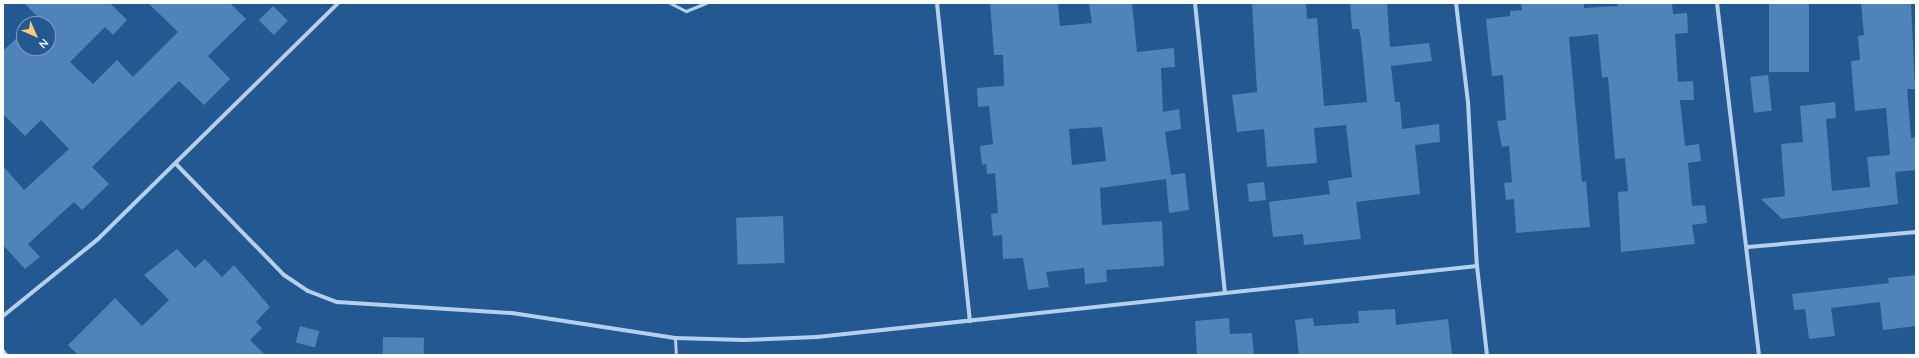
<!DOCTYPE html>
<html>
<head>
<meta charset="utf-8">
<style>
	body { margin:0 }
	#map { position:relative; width:1919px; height:358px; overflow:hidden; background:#245890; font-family:Quicksand,sans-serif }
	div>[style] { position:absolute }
	.building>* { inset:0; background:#5083b8; transform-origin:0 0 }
	.lane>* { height:3px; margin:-1.5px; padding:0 1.5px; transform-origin:1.5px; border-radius:1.5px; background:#b5d0ec }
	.street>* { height:4px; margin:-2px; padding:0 2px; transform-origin:2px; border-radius:2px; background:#b5d0ec }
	span { translate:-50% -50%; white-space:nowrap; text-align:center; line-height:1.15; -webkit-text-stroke:3px #245890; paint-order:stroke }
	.frame { position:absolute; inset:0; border:4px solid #fff; pointer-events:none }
	.north { position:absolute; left:16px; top:16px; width:40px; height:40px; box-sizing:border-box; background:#245890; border:1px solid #7c9bbc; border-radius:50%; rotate:135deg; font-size:11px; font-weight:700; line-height:16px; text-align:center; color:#fff }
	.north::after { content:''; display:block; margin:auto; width:14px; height:18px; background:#f7cd78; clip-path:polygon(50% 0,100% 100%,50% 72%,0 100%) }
</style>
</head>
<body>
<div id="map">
	<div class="building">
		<div style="clip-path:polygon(24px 3px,110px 3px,127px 20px,113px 35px,105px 27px,70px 62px,93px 84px,117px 60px,133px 77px,178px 32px,148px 3px,230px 3px,246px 19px,208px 56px,230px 79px,204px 105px,179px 81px,92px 167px,109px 184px,82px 210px,74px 202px,28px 244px,40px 257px,25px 269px,3px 245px,3px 166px,24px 190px,69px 149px,41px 120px,25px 136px,3px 114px,3px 51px,24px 31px,24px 48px,48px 48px,48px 24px,31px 24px,38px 17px)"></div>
		<div style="clip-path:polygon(evenodd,990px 3px,1058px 4px,1060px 26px,1092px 23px,1089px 3px,1132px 3px,1137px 52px,1174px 48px,1175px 67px,1161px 68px,1163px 112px,1179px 109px,1181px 129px,1165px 132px,1171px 175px,1185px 173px,1189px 210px,1169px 213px,1166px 179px,1100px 188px,1102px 225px,1162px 221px,1164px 266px,1106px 270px,1107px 282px,1085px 284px,1084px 268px,1046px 272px,1049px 287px,1028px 290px,1023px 258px,1003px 259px,1002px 235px,993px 236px,991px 214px,998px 213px,995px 173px,987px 174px,986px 164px,982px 165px,980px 146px,993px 144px,989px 106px,978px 107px,977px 88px,1004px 86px,1003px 55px,994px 55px,990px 3px,1102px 127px,1106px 161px,1072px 165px,1069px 129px,1102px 127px)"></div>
		<div style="clip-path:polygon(1252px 3px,1306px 3px,1307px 19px,1317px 18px,1324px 106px,1367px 102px,1361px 39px,1359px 29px,1352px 29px,1350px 3px,1387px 3px,1390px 47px,1429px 43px,1432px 61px,1391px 66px,1395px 102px,1400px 102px,1402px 129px,1439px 124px,1440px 142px,1415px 145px,1420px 194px,1356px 202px,1361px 239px,1304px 245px,1303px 234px,1273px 237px,1269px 202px,1330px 194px,1328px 181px,1352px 177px,1346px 125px,1314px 128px,1317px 163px,1267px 167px,1264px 129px,1237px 132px,1232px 95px,1257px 92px)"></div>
		<div style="clip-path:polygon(1521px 3px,1584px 3px,1584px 8px,1618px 6px,1617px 3px,1672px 3px,1673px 14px,1687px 13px,1688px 33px,1675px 34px,1678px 82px,1693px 81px,1694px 100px,1680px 100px,1685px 146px,1699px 144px,1701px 161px,1688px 163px,1692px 206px,1705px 205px,1707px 223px,1692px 225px,1695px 244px,1621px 252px,1618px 192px,1628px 191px,1625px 158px,1615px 159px,1608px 77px,1602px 78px,1598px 34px,1569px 37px,1582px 182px,1586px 181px,1590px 227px,1516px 233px,1514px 199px,1506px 200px,1504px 183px,1512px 182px,1509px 146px,1502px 147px,1497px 121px,1506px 120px,1503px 75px,1492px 76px,1486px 19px,1510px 16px,1510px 11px,1522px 10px)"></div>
		<div style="left:1769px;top:3px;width:40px;height:69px"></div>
		<div style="clip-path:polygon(1861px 3px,1911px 3px,1915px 89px,1907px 89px,1911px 138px,1916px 137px,1916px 170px,1895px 172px,1898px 204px,1782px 219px,1761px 199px,1785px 196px,1781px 144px,1803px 142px,1800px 106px,1835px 102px,1836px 118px,1826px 119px,1832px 191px,1870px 187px,1867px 157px,1890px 155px,1886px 108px,1855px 111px,1851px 61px,1860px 60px,1858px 36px,1864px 35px)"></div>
		<div style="left:273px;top:6px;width:21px;height:20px;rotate:45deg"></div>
		<div style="left:1768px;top:75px;width:36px;height:18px;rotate:84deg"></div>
		<div style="left:1264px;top:182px;width:18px;height:17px;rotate:84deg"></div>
		<div style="left:783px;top:216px;width:47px;height:47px;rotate:88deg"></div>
		<div style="clip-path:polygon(177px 249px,195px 268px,205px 259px,222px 277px,234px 265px,270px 307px,256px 322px,262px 328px,250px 340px,265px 355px,78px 355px,68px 345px,115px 298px,142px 326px,169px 300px,144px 275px)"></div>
		<div style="clip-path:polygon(1916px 275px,1916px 326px,1883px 330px,1880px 302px,1831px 308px,1835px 336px,1809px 339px,1805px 309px,1794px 310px,1792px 294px,1889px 283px,1888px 278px)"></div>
		<div style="clip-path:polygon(1395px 309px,1396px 325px,1448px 319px,1452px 355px,1299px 355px,1295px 320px,1313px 318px,1314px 326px,1359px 323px,1358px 311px)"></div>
		<div style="clip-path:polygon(1229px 318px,1230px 334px,1252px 333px,1254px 355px,1197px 355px,1195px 321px)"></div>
		<div style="left:300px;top:326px;width:20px;height:17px;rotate:15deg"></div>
		<div style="left:383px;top:337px;width:41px;height:18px;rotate:1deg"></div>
	</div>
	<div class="lane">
		<div style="left:670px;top:3px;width:18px;rotate:27deg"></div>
		<div style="left:686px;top:11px;width:22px;rotate:-22deg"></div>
		<div style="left:675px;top:338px;width:17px;rotate:87deg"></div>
	</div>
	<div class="street">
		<div style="left:937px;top:3px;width:320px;rotate:84.1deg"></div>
		<div style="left:1195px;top:3px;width:291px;rotate:84.1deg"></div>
		<div style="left:1456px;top:3px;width:100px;rotate:83.1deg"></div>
		<div style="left:1468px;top:102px;width:164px;rotate:86.9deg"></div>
		<div style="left:1477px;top:266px;width:90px;rotate:83.6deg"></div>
		<div style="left:1717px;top:3px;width:354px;rotate:83.2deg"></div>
		<div style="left:176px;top:164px;width:155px;rotate:45.8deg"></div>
		<div style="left:284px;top:275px;width:29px;rotate:34deg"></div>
		<div style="left:308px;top:291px;width:31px;rotate:21deg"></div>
		<div style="left:337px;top:302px;width:175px;rotate:3.6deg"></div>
		<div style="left:512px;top:313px;width:165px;rotate:8.7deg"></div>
		<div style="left:675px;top:338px;width:69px;rotate:1.7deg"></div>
		<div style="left:744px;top:340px;width:73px;rotate:-2.4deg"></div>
		<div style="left:817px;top:337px;width:664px;rotate:-6.14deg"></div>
		<div style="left:1748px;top:247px;width:169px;rotate:-5.1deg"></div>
		<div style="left:3px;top:316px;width:121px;rotate:-39deg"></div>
		<div style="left:97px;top:240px;width:338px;rotate:-44.5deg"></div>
		<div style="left:3px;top:351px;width:5px;rotate:53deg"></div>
	</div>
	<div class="frame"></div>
	<div class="north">N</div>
</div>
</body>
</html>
